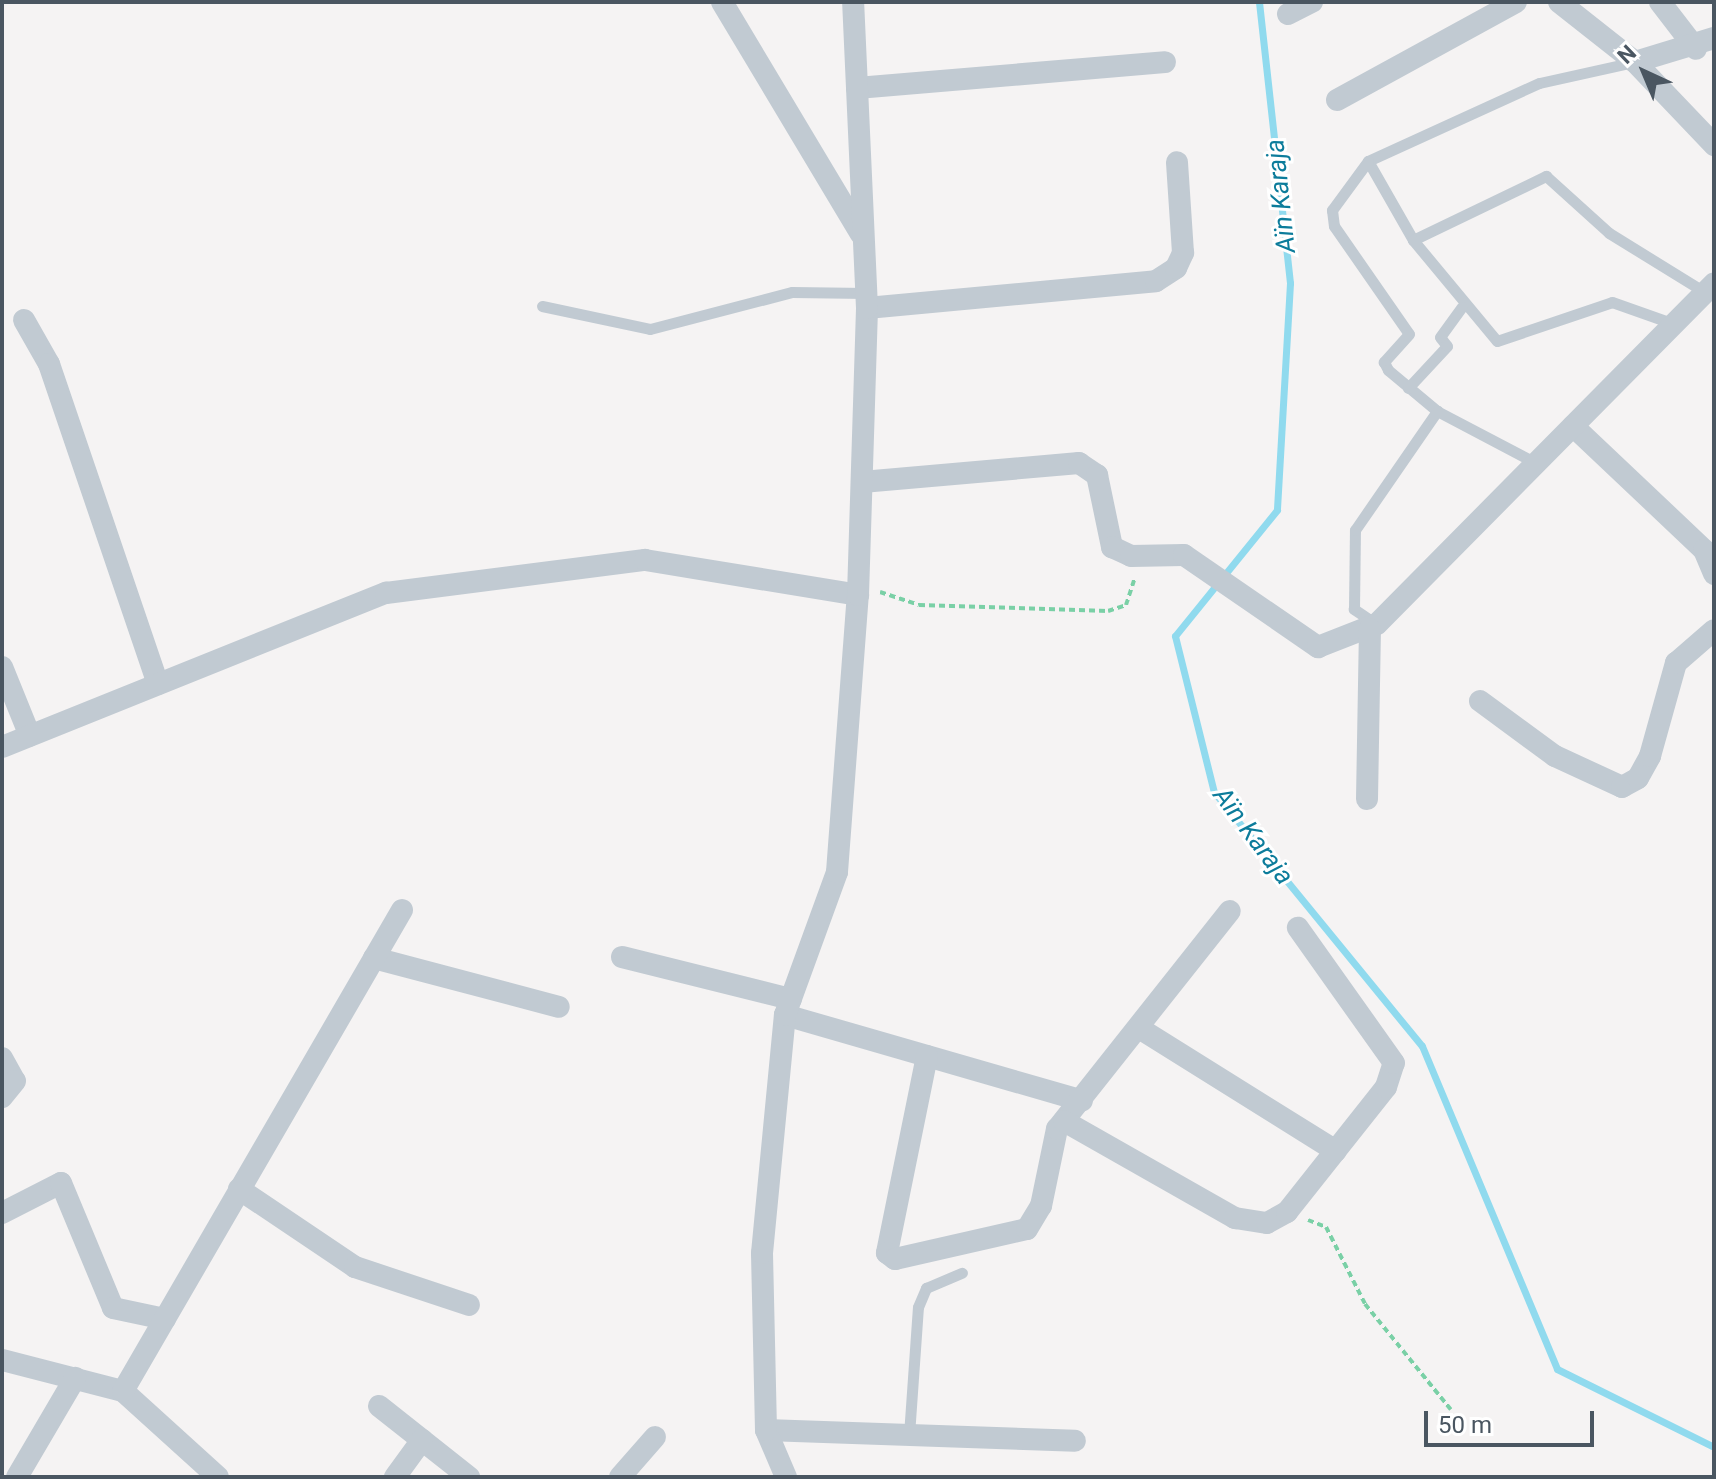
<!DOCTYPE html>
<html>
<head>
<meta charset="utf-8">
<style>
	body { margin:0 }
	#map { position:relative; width:1716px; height:1479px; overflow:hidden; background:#f5f3f3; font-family:Roboto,sans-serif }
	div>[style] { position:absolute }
	.stream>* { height:7px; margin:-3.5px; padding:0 3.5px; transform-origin:3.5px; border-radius:3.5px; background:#90daee }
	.path>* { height:4px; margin-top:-2px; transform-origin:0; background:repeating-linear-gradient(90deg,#7ad0a6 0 6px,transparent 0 10px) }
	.service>* { height:11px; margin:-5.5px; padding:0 5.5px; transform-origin:5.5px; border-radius:5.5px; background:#c1cad2 }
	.minor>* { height:22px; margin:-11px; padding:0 11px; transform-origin:11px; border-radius:11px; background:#c1cad2 }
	span { translate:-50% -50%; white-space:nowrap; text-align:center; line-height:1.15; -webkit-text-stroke:6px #fff; paint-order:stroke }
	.water-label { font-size:26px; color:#0c7c9b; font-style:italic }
	.frame { position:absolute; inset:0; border:4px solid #4a5661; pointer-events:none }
	.north { position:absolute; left:1604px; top:32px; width:80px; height:80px; -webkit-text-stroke:6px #fff; paint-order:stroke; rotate:316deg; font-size:22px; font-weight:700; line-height:32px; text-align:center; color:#4a5661 }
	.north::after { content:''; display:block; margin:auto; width:28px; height:36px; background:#4a5661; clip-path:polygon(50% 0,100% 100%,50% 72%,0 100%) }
	.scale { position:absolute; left:1424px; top:1411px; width:170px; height:36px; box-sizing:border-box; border:4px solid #4a5661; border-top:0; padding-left:10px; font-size:24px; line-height:28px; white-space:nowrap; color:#4a5661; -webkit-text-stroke:6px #fff; paint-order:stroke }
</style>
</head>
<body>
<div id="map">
	<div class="stream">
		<div style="left:1259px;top:2px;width:283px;rotate:83.7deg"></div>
		<div style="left:1290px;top:283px;width:227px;rotate:93.3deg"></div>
		<div style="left:1277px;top:510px;width:162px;rotate:129deg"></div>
		<div style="left:1175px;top:636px;width:161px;rotate:76deg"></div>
		<div style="left:1214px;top:792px;width:328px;rotate:50.7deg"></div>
		<div style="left:1422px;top:1046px;width:350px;rotate:67.3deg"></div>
		<div style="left:1557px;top:1369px;width:175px;rotate:26.4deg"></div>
	</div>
	<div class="path">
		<div style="left:880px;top:592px;width:41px;rotate:18.4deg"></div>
		<div style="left:919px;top:605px;width:189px;rotate:1.8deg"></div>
		<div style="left:1108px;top:611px;width:19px;rotate:-18deg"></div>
		<div style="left:1126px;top:605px;width:29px;rotate:-72deg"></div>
		<div style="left:1308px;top:1220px;width:19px;rotate:21deg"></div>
		<div style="left:1326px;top:1227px;width:86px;rotate:63.1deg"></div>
		<div style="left:1365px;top:1304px;width:136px;rotate:50.9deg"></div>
	</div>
	<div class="service">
		<div style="left:1634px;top:62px;width:97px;rotate:167.5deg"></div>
		<div style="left:1539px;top:83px;width:188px;rotate:155.5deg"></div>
		<div style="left:1368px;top:161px;width:91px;rotate:60.3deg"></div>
		<div style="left:1413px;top:240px;width:148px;rotate:-25.7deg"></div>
		<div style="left:1546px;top:176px;width:85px;rotate:42.1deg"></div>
		<div style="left:1609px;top:233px;width:114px;rotate:31.7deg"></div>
		<div style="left:1368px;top:161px;width:61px;rotate:126.3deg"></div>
		<div style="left:1332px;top:210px;width:16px;rotate:83deg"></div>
		<div style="left:1334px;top:226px;width:131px;rotate:55.2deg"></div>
		<div style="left:1409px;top:334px;width:38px;rotate:132deg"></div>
		<div style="left:1384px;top:362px;width:9px;rotate:63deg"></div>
		<div style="left:1388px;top:370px;width:64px;rotate:39.9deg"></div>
		<div style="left:1437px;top:411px;width:110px;rotate:27.7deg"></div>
		<div style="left:1413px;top:240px;width:131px;rotate:50.3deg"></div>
		<div style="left:1497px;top:341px;width:121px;rotate:-18.7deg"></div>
		<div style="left:1612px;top:302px;width:69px;rotate:19.5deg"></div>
		<div style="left:542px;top:306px;width:110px;rotate:12deg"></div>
		<div style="left:650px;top:329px;width:147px;rotate:-14.6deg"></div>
		<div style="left:792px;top:292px;width:74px;rotate:0.8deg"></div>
		<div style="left:1408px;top:388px;width:57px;rotate:-47.1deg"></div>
		<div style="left:1447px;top:346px;width:11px;rotate:-128deg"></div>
		<div style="left:1440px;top:337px;width:37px;rotate:-54deg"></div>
		<div style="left:1376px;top:624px;width:27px;rotate:-146deg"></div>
		<div style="left:1354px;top:609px;width:79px;rotate:-89.3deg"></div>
		<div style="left:1355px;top:530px;width:145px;rotate:-55.4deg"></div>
		<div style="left:909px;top:1435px;width:128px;rotate:-86deg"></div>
		<div style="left:918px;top:1307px;width:21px;rotate:-67deg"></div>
		<div style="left:926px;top:1288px;width:39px;rotate:-23deg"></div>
	</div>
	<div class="minor">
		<div style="left:722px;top:2px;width:270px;rotate:59.1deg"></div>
		<div style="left:1559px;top:2px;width:97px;rotate:38.3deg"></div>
		<div style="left:1635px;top:62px;width:115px;rotate:46.4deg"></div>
		<div style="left:1660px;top:2px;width:59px;rotate:52.5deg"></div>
		<div style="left:1288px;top:14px;width:27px;rotate:-27deg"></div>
		<div style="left:1635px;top:62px;width:83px;rotate:-16.9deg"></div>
		<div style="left:857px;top:88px;width:309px;rotate:-4.8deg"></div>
		<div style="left:1337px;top:100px;width:204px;rotate:-28.7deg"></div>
		<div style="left:867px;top:308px;width:290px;rotate:-5.3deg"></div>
		<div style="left:1156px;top:281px;width:24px;rotate:-33deg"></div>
		<div style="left:1176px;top:268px;width:17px;rotate:-65deg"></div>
		<div style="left:1183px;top:253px;width:91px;rotate:-93.8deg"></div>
		<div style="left:24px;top:320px;width:51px;rotate:60.4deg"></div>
		<div style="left:49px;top:364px;width:338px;rotate:71.2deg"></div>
		<div style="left:1573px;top:426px;width:180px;rotate:43.4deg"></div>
		<div style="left:1704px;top:550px;width:26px;rotate:67deg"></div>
		<div style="left:862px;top:482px;width:218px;rotate:-5deg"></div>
		<div style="left:1079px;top:463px;width:22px;rotate:34deg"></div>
		<div style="left:1097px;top:475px;width:74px;rotate:78.2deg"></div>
		<div style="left:1112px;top:547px;width:21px;rotate:25deg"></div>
		<div style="left:1131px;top:556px;width:53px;rotate:-1.1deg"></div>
		<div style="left:1184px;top:555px;width:163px;rotate:34.5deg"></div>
		<div style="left:1318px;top:647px;width:63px;rotate:-21.3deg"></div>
		<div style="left:1377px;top:624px;width:479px;rotate:-45.3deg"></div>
		<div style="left:2px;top:667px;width:74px;rotate:67.9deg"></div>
		<div style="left:1480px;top:701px;width:93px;rotate:36.3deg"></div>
		<div style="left:1555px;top:756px;width:74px;rotate:24.8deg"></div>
		<div style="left:1622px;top:787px;width:18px;rotate:-29deg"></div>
		<div style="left:1638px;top:778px;width:25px;rotate:-61deg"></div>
		<div style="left:1650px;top:756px;width:97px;rotate:-74.4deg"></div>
		<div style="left:1676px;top:663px;width:50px;rotate:-41deg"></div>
		<div style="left:2px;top:747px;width:414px;rotate:-21.9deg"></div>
		<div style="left:386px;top:593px;width:261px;rotate:-7.3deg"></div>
		<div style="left:645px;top:560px;width:216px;rotate:9.3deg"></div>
		<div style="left:1367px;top:799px;width:170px;rotate:-89deg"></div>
		<div style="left:622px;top:957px;width:174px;rotate:14deg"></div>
		<div style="left:374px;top:958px;width:191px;rotate:14.8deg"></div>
		<div style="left:785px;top:1015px;width:309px;rotate:16.1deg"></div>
		<div style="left:1139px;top:1028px;width:232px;rotate:32deg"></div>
		<div style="left:927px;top:1056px;width:201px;rotate:101.5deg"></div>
		<div style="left:887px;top:1253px;width:10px;rotate:37deg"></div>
		<div style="left:895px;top:1259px;width:135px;rotate:-12.8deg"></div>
		<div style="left:1027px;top:1229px;width:27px;rotate:-59deg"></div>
		<div style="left:1041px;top:1206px;width:79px;rotate:-78.3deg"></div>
		<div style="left:1057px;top:1129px;width:278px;rotate:-51.6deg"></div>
		<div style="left:2px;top:1058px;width:26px;rotate:61deg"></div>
		<div style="left:15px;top:1081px;width:21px;rotate:129deg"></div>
		<div style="left:1064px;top:1121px;width:197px;rotate:29.6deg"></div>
		<div style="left:1235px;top:1218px;width:32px;rotate:9deg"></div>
		<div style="left:1267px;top:1223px;width:23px;rotate:-29deg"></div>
		<div style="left:1287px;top:1212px;width:159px;rotate:-51.6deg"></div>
		<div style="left:1386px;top:1087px;width:25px;rotate:-72deg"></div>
		<div style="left:1394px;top:1063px;width:166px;rotate:-125.4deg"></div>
		<div style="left:239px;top:1189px;width:140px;rotate:33.9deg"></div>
		<div style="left:355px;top:1267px;width:120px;rotate:18.4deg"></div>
		<div style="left:2px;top:1213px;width:66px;rotate:-27deg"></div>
		<div style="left:61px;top:1183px;width:135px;rotate:67.4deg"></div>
		<div style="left:113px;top:1308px;width:53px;rotate:11.9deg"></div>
		<div style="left:2px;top:1360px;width:125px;rotate:14.4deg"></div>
		<div style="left:123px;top:1391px;width:128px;rotate:42.2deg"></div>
		<div style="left:123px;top:1391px;width:556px;rotate:-59.88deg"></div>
		<div style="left:379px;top:1406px;width:115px;rotate:38.3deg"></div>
		<div style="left:766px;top:1430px;width:309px;rotate:2deg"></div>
		<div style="left:17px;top:1477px;width:115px;rotate:-59.6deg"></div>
		<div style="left:395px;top:1477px;width:46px;rotate:-53.9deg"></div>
		<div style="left:620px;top:1477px;width:53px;rotate:-48.8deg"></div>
		<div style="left:786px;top:1477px;width:51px;rotate:-113.1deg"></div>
		<div style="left:766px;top:1430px;width:177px;rotate:-91.3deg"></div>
		<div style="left:762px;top:1253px;width:239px;rotate:-84.5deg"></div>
		<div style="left:785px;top:1015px;width:152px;rotate:-70deg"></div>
		<div style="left:837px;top:872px;width:278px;rotate:-85.7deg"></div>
		<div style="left:858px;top:595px;width:287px;rotate:-88.2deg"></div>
		<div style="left:867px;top:308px;width:306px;rotate:-92.6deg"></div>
	</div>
	<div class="water-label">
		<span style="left:1281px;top:196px;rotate:-96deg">Aïn Karaja</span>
		<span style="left:1253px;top:836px;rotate:53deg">Aïn Karaja</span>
	</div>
	<div class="frame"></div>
	<div class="north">N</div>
	<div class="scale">50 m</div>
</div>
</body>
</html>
